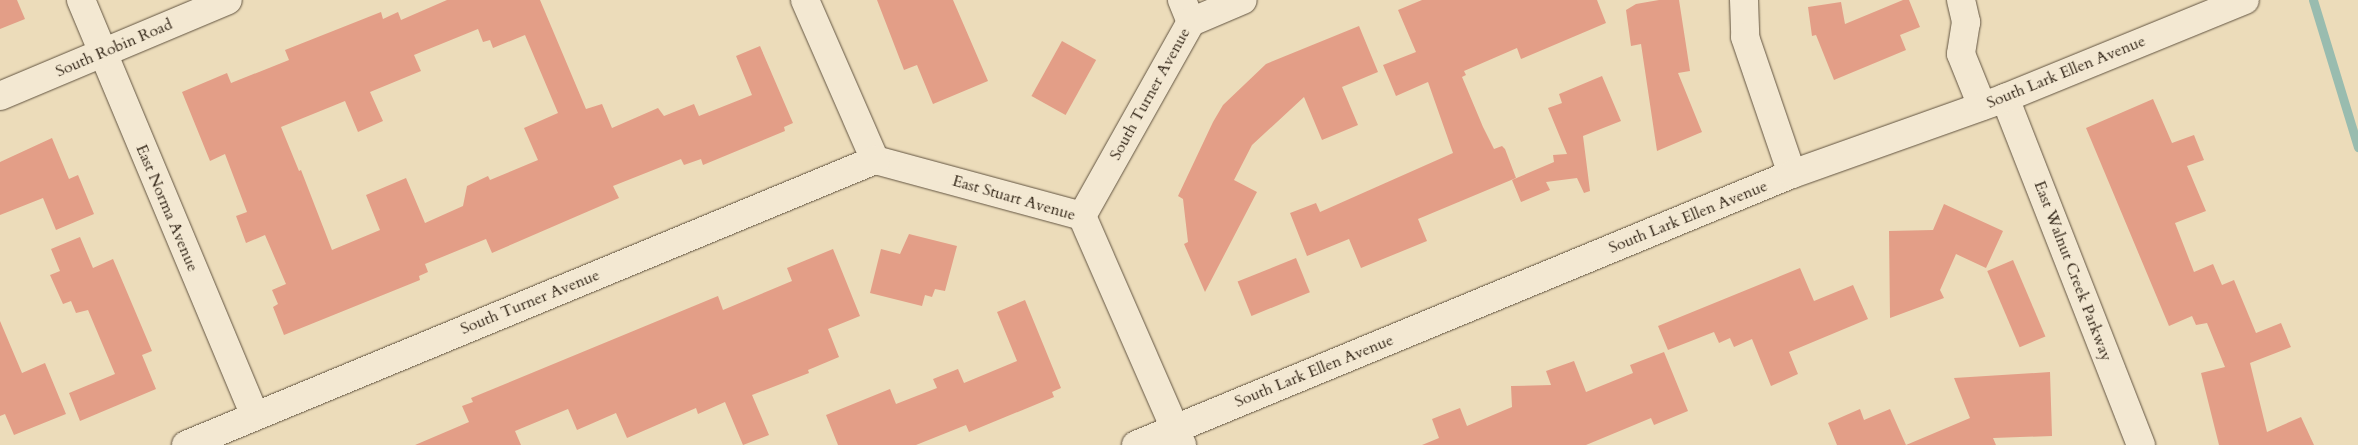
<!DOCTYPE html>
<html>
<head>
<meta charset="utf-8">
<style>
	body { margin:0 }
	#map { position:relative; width:2358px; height:445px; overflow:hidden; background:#ecdcba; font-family:Cardo,serif }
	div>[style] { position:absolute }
	.stream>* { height:9px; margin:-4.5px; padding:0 4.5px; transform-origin:4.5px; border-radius:4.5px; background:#99bcaf }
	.building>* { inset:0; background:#e39e87; transform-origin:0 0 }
	.roads { filter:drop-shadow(0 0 1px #625441) drop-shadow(0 0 1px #625441) }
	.minor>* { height:28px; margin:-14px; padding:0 14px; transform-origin:14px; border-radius:14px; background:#f3e8d2 }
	span { translate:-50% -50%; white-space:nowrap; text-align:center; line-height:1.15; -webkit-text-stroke:4px #f3e8d2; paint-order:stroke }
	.street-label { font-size:16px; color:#342719 }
</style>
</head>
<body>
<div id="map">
	<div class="stream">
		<div style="left:2313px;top:0;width:154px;rotate:73deg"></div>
	</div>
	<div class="building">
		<div style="clip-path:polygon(0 0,17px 0,25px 19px,0 29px)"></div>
		<div style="clip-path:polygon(evenodd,447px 0,540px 0,586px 109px,602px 104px,612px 128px,658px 108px,664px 116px,694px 104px,699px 116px,752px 95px,736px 56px,760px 46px,793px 123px,784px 127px,785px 131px,703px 165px,701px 159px,684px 165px,681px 159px,613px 186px,619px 198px,492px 253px,486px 239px,425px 264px,428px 272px,419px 276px,420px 280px,284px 335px,273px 307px,278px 304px,272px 290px,286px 284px,265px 235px,246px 243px,236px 216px,247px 212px,225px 154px,210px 161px,182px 92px,227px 73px,231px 83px,289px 60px,285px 50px,381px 12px,383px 19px,398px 12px,401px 20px,447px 0,478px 29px,483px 42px,490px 40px,493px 48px,525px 35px,558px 113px,524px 128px,538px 160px,490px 180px,488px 176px,467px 186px,463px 206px,425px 223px,406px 178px,366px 195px,380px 230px,332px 250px,301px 170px,299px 171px,281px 127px,345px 101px,358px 132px,383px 121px,370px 92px,421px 71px,414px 55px,478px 29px)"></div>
		<div style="clip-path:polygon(877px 0,953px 0,988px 81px,933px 104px,917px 65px,904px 70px)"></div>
		<div style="clip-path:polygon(1422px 0,1597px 0,1606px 23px,1521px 59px,1517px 48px,1464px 71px,1466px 75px,1462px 77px,1483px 127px,1494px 149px,1502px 146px,1505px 149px,1516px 178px,1418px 219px,1427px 241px,1361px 268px,1349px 239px,1307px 256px,1290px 213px,1316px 203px,1320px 212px,1453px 153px,1428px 82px,1396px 96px,1383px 65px,1416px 52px,1398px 10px)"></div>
		<div style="clip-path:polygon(1659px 0,1679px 0,1690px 71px,1678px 73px,1702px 132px,1657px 151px,1641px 44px,1631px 46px,1626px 10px,1636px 4px)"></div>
		<div style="clip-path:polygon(1903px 0,1909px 0,1920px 27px,1900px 35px,1906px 50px,1834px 80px,1816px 35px,1812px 36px,1808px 7px,1841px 2px,1845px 24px)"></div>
		<div style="clip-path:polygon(1359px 26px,1378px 72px,1342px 87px,1358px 125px,1322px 140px,1304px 97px,1252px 145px,1234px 180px,1257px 192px,1205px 292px,1184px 244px,1188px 242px,1183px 199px,1178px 196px,1213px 122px,1223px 105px,1266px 64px)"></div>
		<div style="left:1062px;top:41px;width:39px;height:63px;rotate:29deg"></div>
		<div style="clip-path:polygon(1602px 76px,1621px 121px,1583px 136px,1590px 191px,1584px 193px,1577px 178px,1546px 182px,1550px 190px,1521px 202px,1512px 180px,1554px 162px,1553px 155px,1567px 154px,1548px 108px,1562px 103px,1559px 94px)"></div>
		<div style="clip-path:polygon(2153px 99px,2172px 143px,2194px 135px,2204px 160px,2187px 166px,2206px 211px,2175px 223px,2194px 272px,2213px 264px,2222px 285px,2234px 280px,2256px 333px,2281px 323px,2290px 345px,2291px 347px,2250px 363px,2267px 432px,2301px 417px,2314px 445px,2219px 445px,2201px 373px,2225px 367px,2207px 323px,2196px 325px,2192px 316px,2169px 326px,2086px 128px)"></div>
		<div style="clip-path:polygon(52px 138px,69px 179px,78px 175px,94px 214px,56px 230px,43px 198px,0 215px,0 162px)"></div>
		<div style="clip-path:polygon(1944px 204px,2003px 231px,1986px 268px,1956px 254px,1940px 290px,1944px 298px,1890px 318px,1889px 231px,1933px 230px)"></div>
		<div style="clip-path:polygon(909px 234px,957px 246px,945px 291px,935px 289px,932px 297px,925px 295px,922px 306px,870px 293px,881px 249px,900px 254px)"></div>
		<div style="clip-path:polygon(80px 237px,93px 268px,113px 259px,152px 351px,142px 355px,156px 389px,80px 421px,69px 393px,115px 374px,88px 310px,76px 313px,71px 301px,63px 304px,50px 275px,60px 271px,51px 249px)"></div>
		<div style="clip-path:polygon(833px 249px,860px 316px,828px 329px,839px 357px,808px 370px,809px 373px,752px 395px,769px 435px,743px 445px,725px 402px,698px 414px,696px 408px,627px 438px,616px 413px,577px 430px,568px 409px,515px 431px,521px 445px,415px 445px,469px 422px,462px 406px,473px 402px,471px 398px,718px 296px,723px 310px,792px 281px,787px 268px)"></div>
		<div style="left:1296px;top:258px;width:37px;height:63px;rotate:68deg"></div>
		<div style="left:2013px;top:260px;width:83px;height:28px;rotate:67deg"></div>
		<div style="clip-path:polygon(1800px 268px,1814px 301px,1853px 285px,1868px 319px,1789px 352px,1798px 374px,1771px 386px,1752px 339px,1734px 347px,1730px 338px,1719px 343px,1714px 332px,1668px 350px,1658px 326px)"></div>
		<div style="clip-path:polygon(1025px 300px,1061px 388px,1052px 392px,1054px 397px,969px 432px,966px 425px,916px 445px,838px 445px,826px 415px,890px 389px,896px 404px,937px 388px,933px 379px,958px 369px,964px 383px,1017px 361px,997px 312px)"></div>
		<div style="clip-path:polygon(0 321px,22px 373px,45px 363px,66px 414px,14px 435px,5px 414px,0 416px)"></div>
		<div style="clip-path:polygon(1664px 352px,1688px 411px,1654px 425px,1651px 418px,1586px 445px,1422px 445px,1439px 438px,1432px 419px,1460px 408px,1467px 426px,1512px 407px,1511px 386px,1551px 385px,1546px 371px,1574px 361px,1586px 392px,1633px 373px,1630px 365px)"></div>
		<div style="clip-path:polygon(2050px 372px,2052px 436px,1993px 438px,1996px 445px,1906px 445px,1970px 418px,1954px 378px)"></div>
		<div style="clip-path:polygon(1860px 409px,1864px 420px,1890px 409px,1906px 445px,1837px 445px,1828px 423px)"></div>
	</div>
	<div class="roads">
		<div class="minor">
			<div style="left:81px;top:0;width:451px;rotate:67.3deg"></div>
			<div style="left:805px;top:0;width:175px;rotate:66.4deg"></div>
			<div style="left:875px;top:160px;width:214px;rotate:15.1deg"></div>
			<div style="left:1082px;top:216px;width:250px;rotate:66.4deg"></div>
			<div style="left:1182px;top:0;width:24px;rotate:68deg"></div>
			<div style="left:1744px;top:0;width:37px;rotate:88deg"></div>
			<div style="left:1745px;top:37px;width:145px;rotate:71.1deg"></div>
			<div style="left:1961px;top:0;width:23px;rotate:77deg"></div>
			<div style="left:1966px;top:22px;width:32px;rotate:99deg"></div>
			<div style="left:1961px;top:54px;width:56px;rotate:68deg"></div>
			<div style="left:0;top:96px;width:247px;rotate:-22.8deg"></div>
			<div style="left:2005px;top:98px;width:373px;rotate:68.6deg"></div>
			<div style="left:1082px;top:216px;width:223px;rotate:-60.7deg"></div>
			<div style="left:1191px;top:22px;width:56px;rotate:-22.9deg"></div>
			<div style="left:186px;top:445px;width:746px;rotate:-22.47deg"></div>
			<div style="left:1136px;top:445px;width:710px;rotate:-22.45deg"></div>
			<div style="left:1792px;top:174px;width:226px;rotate:-19.6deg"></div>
			<div style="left:2005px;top:98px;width:259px;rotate:-22.2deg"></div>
		</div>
	</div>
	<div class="street-label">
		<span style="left:114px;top:48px;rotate:-23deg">South Robin Road</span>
		<span style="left:2066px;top:72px;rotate:-22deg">South Lark Ellen Avenue</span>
		<span style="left:1150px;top:94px;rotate:-61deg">South Turner Avenue</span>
		<span style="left:1014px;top:198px;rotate:16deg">East Stuart Avenue</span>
		<span style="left:167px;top:208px;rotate:67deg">East Norma Avenue</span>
		<span style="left:1688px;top:217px;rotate:-22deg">South Lark Ellen Avenue</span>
		<span style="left:2073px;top:271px;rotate:69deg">East Walnut Creek Parkway</span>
		<span style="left:530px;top:302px;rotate:-22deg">South Turner Avenue</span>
		<span style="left:1314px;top:371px;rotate:-22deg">South Lark Ellen Avenue</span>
	</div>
</div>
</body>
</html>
